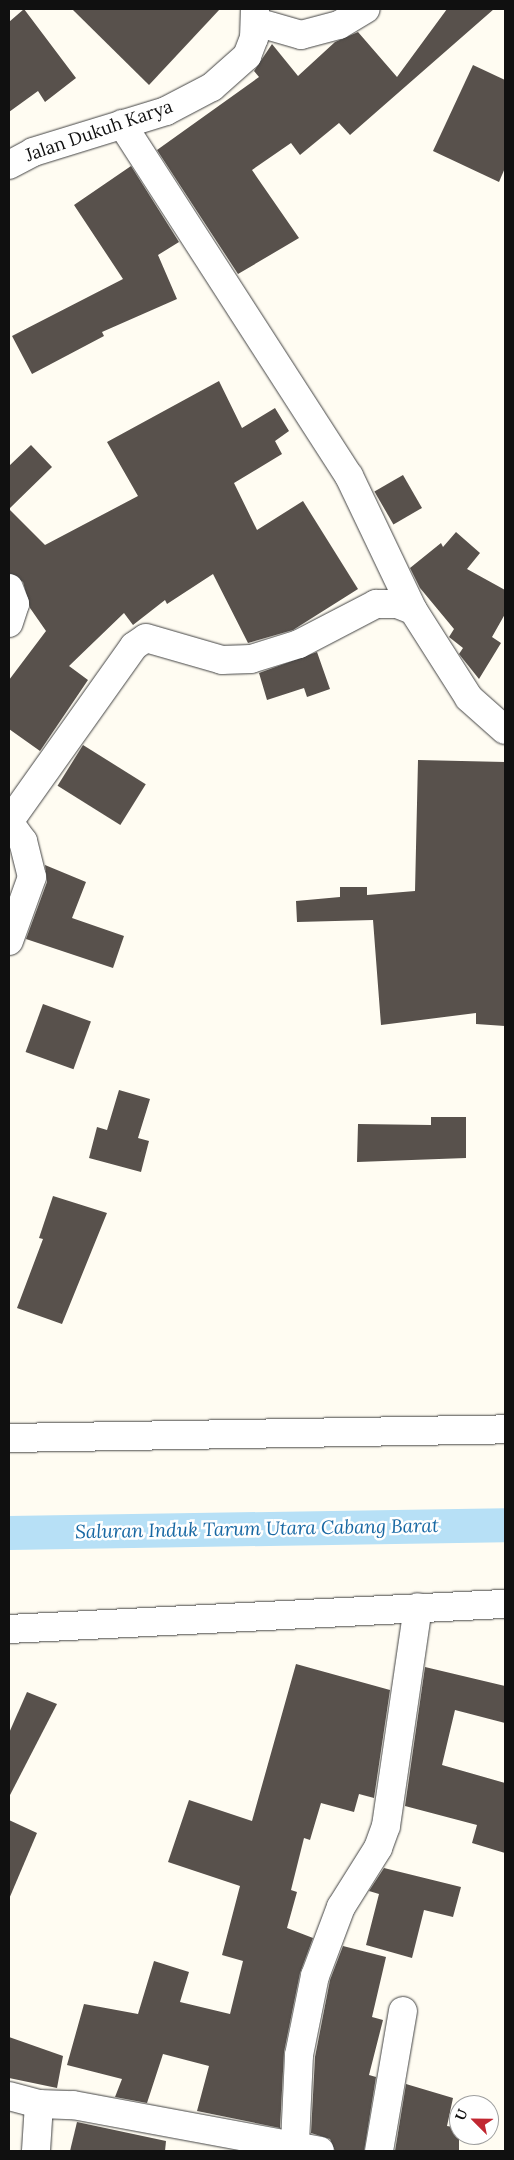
<!DOCTYPE html>
<html>
<head>
<meta charset="utf-8">
<style>
	body { margin:0 }
	#map { position:relative; width:514px; height:2160px; overflow:hidden; background:#fffcf2; font-family:Lora,serif }
	div>[style] { position:absolute }
	.canal>* { height:34px; margin:-17px; padding:0 17px; transform-origin:17px; border-radius:17px; background:#b7e0f6 }
	.building>* { inset:0; background:#58514c; transform-origin:0 0 }
	.roads { filter:drop-shadow(0 0 1px #434343) drop-shadow(0 0 1px #434343) }
	.street>* { height:28px; margin:-14px; padding:0 14px; transform-origin:14px; border-radius:14px; background:#fff }
	span { translate:-50% -50%; white-space:nowrap; text-align:center; line-height:1.15; -webkit-text-stroke:5px #fff; paint-order:stroke }
	.street-label { font-size:18px; color:#101010 }
	.water-label { font-size:19px; color:#1868a3; font-style:italic }
	.frame { position:absolute; inset:0; border:10px solid #101010; pointer-events:none }
	.north { position:absolute; left:449px; top:2095px; width:50px; height:50px; box-sizing:border-box; background:#fff; border:1px solid #9f9f9f; border-radius:50%; rotate:293deg; font-size:14px; font-weight:700; line-height:20px; text-align:center; color:#101010 }
	.north::after { content:''; display:block; margin:auto; width:18px; height:22px; background:#c12731; clip-path:polygon(50% 0,100% 100%,50% 72%,0 100%) }
</style>
</head>
<body>
<div id="map">
	<div class="canal">
		<div style="left:9px;top:1533px;width:496px;rotate:-0.9deg"></div>
	</div>
	<div class="building">
		<div style="clip-path:polygon(24px 9px,76px 78px,45px 102px,38px 91px,9px 112px,9px 22px)"></div>
		<div style="clip-path:polygon(72px 9px,220px 9px,149px 85px)"></div>
		<div style="clip-path:polygon(447px 9px,494px 9px,350px 135px,339px 123px,300px 155px,291px 143px,252px 170px,299px 238px,238px 274px,157px 150px,259px 77px,254px 71px,272px 44px,298px 76px,335px 42px,358px 32px,397px 77px)"></div>
		<div style="clip-path:polygon(473px 65px,505px 80px,505px 168px,499px 182px,433px 151px)"></div>
		<div style="clip-path:polygon(131px 166px,179px 242px,158px 255px,177px 299px,102px 332px,104px 336px,32px 374px,12px 336px,123px 279px,74px 205px)"></div>
		<div style="clip-path:polygon(219px 381px,242px 428px,275px 408px,289px 431px,275px 441px,282px 454px,234px 483px,257px 530px,303px 501px,358px 589px,293px 630px,248px 643px,213px 574px,167px 604px,165px 600px,133px 625px,124px 613px,69px 666px,88px 680px,40px 751px,9px 729px,9px 680px,46px 631px,30px 608px,23px 582px,9px 573px,9px 466px,31px 445px,52px 467px,9px 509px,45px 545px,138px 496px,107px 442px)"></div>
		<div style="left:403px;top:475px;width:38px;height:33px;rotate:60deg"></div>
		<div style="clip-path:polygon(456px 532px,480px 553px,467px 569px,505px 590px,505px 614px,492px 637px,501px 643px,479px 679px,459px 654px,463px 648px,449px 637px,454px 629px,420px 588px,410px 568px,441px 543px,443px 547px)"></div>
		<div style="clip-path:polygon(317px 652px,330px 689px,307px 697px,304px 688px,267px 700px,259px 673px)"></div>
		<div style="left:83px;top:745px;width:74px;height:48px;rotate:32deg"></div>
		<div style="clip-path:polygon(418px 760px,505px 762px,505px 1026px,476px 1024px,476px 1013px,381px 1025px,373px 920px,297px 922px,296px 901px,340px 897px,340px 887px,367px 887px,367px 895px,415px 891px)"></div>
		<div style="clip-path:polygon(45px 865px,86px 882px,72px 918px,124px 936px,113px 968px,26px 939px,47px 882px)"></div>
		<div style="left:43px;top:1004px;width:51px;height:51px;rotate:20deg"></div>
		<div style="clip-path:polygon(119px 1090px,150px 1099px,138px 1138px,149px 1141px,141px 1172px,89px 1158px,97px 1127px,107px 1130px)"></div>
		<div style="clip-path:polygon(431px 1117px,466px 1117px,466px 1158px,357px 1162px,358px 1124px,431px 1125px)"></div>
		<div style="clip-path:polygon(53px 1196px,107px 1213px,62px 1324px,17px 1308px,43px 1239px,39px 1238px)"></div>
		<div style="clip-path:polygon(296px 1664px,390px 1690px,374px 1798px,359px 1794px,354px 1812px,321px 1803px,310px 1840px,304px 1838px,291px 1890px,297px 1892px,287px 1928px,313px 1938px,300px 1973px,284px 2052px,280px 2128px,197px 2111px,209px 2066px,163px 2054px,147px 2103px,115px 2097px,122px 2079px,67px 2065px,84px 2004px,138px 2014px,154px 1961px,189px 1972px,180px 2002px,230px 2014px,243px 1961px,222px 1955px,240px 1886px,168px 1862px,189px 1800px,252px 1821px)"></div>
		<div style="clip-path:polygon(425px 1667px,505px 1686px,505px 1723px,455px 1710px,442px 1765px,505px 1783px,505px 1853px,472px 1843px,477px 1825px,405px 1806px)"></div>
		<div style="clip-path:polygon(27px 1692px,57px 1704px,9px 1797px,9px 1733px)"></div>
		<div style="clip-path:polygon(9px 1820px,37px 1833px,9px 1899px)"></div>
		<div style="clip-path:polygon(384px 1868px,461px 1887px,453px 1917px,424px 1910px,412px 1958px,366px 1945px,379px 1894px,369px 1891px)"></div>
		<div style="clip-path:polygon(343px 1946px,386px 1957px,372px 2017px,383px 2020px,369px 2075px,376px 2077px,364px 2151px,335px 2151px,330px 2139px,311px 2133px,315px 2057px,330px 1980px)"></div>
		<div style="clip-path:polygon(9px 2037px,63px 2056px,57px 2088px,9px 2078px)"></div>
		<div style="clip-path:polygon(406px 2084px,453px 2098px,447px 2126px,459px 2128px,459px 2151px,395px 2151px)"></div>
		<div style="clip-path:polygon(77px 2122px,166px 2141px,165px 2151px,70px 2151px)"></div>
	</div>
	<div class="roads">
		<div class="street">
			<div style="left:256px;top:22px;width:47px;rotate:16.1deg"></div>
			<div style="left:301px;top:35px;width:39px;rotate:-15deg"></div>
			<div style="left:339px;top:25px;width:31px;rotate:-31deg"></div>
			<div style="left:122px;top:124px;width:419px;rotate:57.2deg"></div>
			<div style="left:349px;top:476px;width:148px;rotate:64.5deg"></div>
			<div style="left:9px;top:165px;width:27px;rotate:-28deg"></div>
			<div style="left:33px;top:152px;width:139px;rotate:-17.1deg"></div>
			<div style="left:166px;top:111px;width:52px;rotate:-27.6deg"></div>
			<div style="left:212px;top:87px;width:47px;rotate:-41.5deg"></div>
			<div style="left:247px;top:56px;width:19px;rotate:-69deg"></div>
			<div style="left:254px;top:38px;width:29px;rotate:-88deg"></div>
			<div style="left:9px;top:588px;width:17px;rotate:69deg"></div>
			<div style="left:15px;top:604px;width:20px;rotate:108deg"></div>
			<div style="left:9px;top:822px;width:216px;rotate:-54.6deg"></div>
			<div style="left:134px;top:646px;width:14px;rotate:-34deg"></div>
			<div style="left:146px;top:638px;width:79px;rotate:16.1deg"></div>
			<div style="left:222px;top:660px;width:29px;rotate:-2deg"></div>
			<div style="left:251px;top:659px;width:50px;rotate:-17.4deg"></div>
			<div style="left:299px;top:644px;width:87px;rotate:-27.5deg"></div>
			<div style="left:376px;top:604px;width:21px"></div>
			<div style="left:397px;top:604px;width:17px;rotate:21deg"></div>
			<div style="left:413px;top:610px;width:104px;rotate:57.5deg"></div>
			<div style="left:469px;top:698px;width:48px;rotate:41.6deg"></div>
			<div style="left:9px;top:822px;width:24px;rotate:54deg"></div>
			<div style="left:23px;top:841px;width:37px;rotate:76deg"></div>
			<div style="left:32px;top:877px;width:68px;rotate:109.8deg"></div>
			<div style="left:9px;top:1438px;width:496px;rotate:-1deg"></div>
			<div style="left:9px;top:1629px;width:497px;rotate:-2.9deg"></div>
			<div style="left:9px;top:2096px;width:31px;rotate:15deg"></div>
			<div style="left:39px;top:2104px;width:47px;rotate:93.7deg"></div>
			<div style="left:39px;top:2104px;width:34px;rotate:2deg"></div>
			<div style="left:73px;top:2105px;width:251px;rotate:10.5deg"></div>
			<div style="left:295px;top:2143px;width:88px;rotate:-87.4deg"></div>
			<div style="left:299px;top:2055px;width:81px;rotate:-78.6deg"></div>
			<div style="left:315px;top:1976px;width:74px;rotate:-69.4deg"></div>
			<div style="left:341px;top:1907px;width:70px;rotate:-57.9deg"></div>
			<div style="left:378px;top:1848px;width:23px;rotate:-70deg"></div>
			<div style="left:386px;top:1826px;width:221px;rotate:-81.7deg"></div>
			<div style="left:379px;top:2151px;width:142px;rotate:-80.3deg"></div>
		</div>
	</div>
	<div class="street-label">
		<span style="left:99px;top:131px;rotate:-19deg">Jalan Dukuh Karya</span>
	</div>
	<div class="water-label">
		<span style="left:257px;top:1529px;rotate:-1deg">Saluran Induk Tarum Utara Cabang Barat</span>
	</div>
	<div class="frame"></div>
	<div class="north">U</div>
</div>
</body>
</html>
